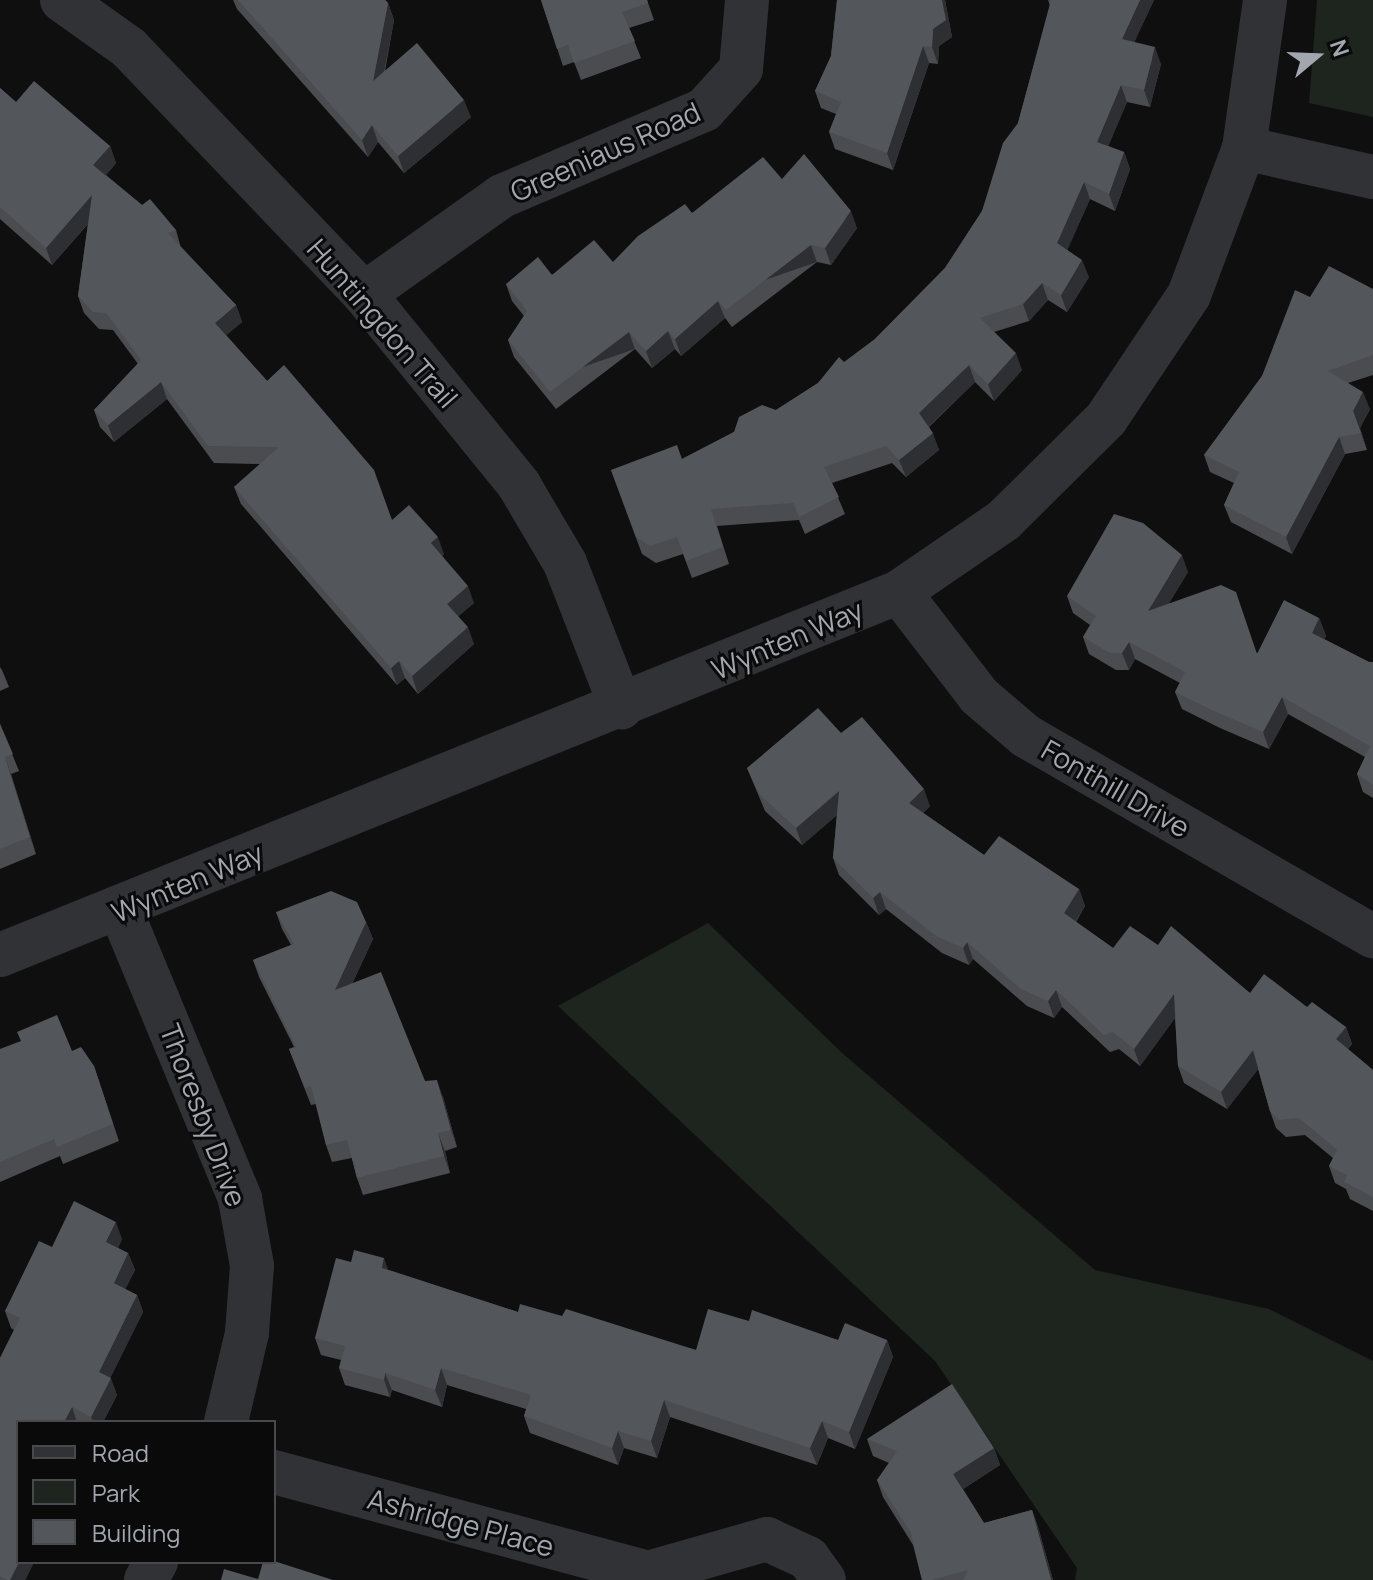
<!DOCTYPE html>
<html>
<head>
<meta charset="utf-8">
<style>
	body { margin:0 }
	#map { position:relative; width:1373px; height:1580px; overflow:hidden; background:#0f0f10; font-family:Manrope,sans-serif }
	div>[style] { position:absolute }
	.green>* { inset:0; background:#1e241e }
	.minor>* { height:44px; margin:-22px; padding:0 22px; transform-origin:22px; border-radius:22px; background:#313235 }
	.wall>* { inset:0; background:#4a4c4f }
	.shaded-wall>* { inset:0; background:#2e2f32; transform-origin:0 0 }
	.building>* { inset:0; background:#53565a }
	span { translate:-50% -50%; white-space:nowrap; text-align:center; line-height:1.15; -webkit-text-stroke:6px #0a0a0b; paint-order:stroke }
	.street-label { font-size:28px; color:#a2a7af }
	.legend { position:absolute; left:16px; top:1420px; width:260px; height:144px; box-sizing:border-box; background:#0a0a0b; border:2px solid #47494d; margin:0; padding:10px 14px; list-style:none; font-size:24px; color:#a2a7af }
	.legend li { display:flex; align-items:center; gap:16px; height:40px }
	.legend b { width:40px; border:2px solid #47494d }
	.north { position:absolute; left:1277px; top:16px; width:80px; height:80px; -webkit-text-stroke:6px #0a0a0b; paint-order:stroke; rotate:71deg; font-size:22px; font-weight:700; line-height:32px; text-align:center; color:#a2a7af }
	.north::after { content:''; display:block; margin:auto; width:28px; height:36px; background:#a2a7af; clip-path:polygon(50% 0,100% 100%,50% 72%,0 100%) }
</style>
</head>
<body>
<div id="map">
	<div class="green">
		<div style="clip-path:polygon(1317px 0,1373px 0,1373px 117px,1309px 103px)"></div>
		<div style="clip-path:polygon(708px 923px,841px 1052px,1095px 1270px,1269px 1309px,1373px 1361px,1373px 1580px,1075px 1580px,1077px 1568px,935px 1361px,558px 1006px)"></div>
	</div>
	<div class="minor">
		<div style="left:62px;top:0;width:82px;rotate:35.6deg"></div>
		<div style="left:129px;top:48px;width:340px;rotate:46.3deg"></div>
		<div style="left:364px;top:294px;width:246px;rotate:50.9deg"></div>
		<div style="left:519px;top:485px;width:91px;rotate:59.5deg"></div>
		<div style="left:565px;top:563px;width:155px;rotate:68.7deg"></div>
		<div style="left:1244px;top:148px;width:132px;rotate:12.7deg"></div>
		<div style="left:364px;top:294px;width:169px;rotate:-35.4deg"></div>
		<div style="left:502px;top:196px;width:220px;rotate:-23.1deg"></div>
		<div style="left:704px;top:110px;width:55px;rotate:-47.9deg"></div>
		<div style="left:741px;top:69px;width:69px;rotate:-85deg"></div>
		<div style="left:899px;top:592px;width:131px;rotate:52.4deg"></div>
		<div style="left:979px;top:696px;width:62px;rotate:40.4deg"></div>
		<div style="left:1026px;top:736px;width:401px;rotate:30deg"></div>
		<div style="left:121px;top:911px;width:312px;rotate:67.5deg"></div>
		<div style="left:240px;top:1199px;width:68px;rotate:79.8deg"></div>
		<div style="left:252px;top:1266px;width:67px;rotate:94.3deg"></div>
		<div style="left:247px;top:1333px;width:91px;rotate:103.3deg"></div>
		<div style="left:0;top:955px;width:970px;rotate:-21.99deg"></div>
		<div style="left:899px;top:592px;width:127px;rotate:-34.4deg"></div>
		<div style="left:1004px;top:520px;width:144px;rotate:-44.7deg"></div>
		<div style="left:1106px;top:419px;width:149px;rotate:-56.2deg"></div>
		<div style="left:1189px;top:295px;width:157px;rotate:-69.5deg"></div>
		<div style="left:1244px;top:148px;width:149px;rotate:-81.9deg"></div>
		<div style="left:274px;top:1472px;width:387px;rotate:15.1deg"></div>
		<div style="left:146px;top:1580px;width:21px;rotate:-61deg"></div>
		<div style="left:654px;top:1580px;width:9px;rotate:-131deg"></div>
		<div style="left:648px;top:1573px;width:124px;rotate:-15.9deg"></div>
		<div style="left:767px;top:1539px;width:45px;rotate:24.9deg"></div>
		<div style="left:808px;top:1558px;width:27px;rotate:54deg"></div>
	</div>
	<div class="wall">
		<div style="clip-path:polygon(233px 0,385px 0,388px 3px,394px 20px,385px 71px,471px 117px,404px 173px,378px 142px,368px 157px,237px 9px)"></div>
		<div style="clip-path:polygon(541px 0,647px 0,654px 20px,629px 28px,641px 58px,581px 80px,574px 62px,563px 66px)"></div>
		<div style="clip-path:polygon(837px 0,945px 0,952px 37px,939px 46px,938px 64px,929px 63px,893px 170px,835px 149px,829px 132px,836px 114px,821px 108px,815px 91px,831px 56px)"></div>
		<div style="clip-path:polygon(1048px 0,1154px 0,1134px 42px,1161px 64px,1150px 107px,1127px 102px,1108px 146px,1124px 152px,1130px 169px,1115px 211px,1090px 199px,1067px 250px,1089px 277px,1067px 312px,1048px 300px,1029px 321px,994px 332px,1022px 370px,994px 401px,975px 382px,929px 427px,939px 450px,906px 477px,892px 463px,832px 483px,845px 514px,805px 534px,799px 520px,717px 526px,729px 564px,692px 578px,683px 554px,656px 563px,642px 554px,611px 470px,682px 459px,776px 410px,818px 383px,875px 339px,945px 268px,982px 211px,1018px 123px,1050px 6px)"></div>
		<div style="clip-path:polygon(0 88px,16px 102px,110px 146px,116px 163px,106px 175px,142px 205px,176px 230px,181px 248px,236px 305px,242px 322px,226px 335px,392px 520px,444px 554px,442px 556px,474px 603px,458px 616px,474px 644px,418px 694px,405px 678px,397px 685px,241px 504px,234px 487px,260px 464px,214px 463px,167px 399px,114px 442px,100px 427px,94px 410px,138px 364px,113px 330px,99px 329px,84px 313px,78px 296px,88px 224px,52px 265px,0 219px)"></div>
		<div style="clip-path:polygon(782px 179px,857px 228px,831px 265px,817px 262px,732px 327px,725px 318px,681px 356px,675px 349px,652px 368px,635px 349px,556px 409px,514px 357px,508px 340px,524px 316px,512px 301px,506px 284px,613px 262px,692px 213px)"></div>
		<div style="clip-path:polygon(1373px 289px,1373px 375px,1348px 383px,1370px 409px,1360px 428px,1367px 450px,1345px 454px,1292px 554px,1231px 522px,1224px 505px,1234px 483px,1210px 472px,1204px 455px,1262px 376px,1310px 297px)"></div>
		<div style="clip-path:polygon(1188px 572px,1169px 603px,1257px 653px,1319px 618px,1326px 636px,1324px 639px,1369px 662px,1373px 662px,1373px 798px,1363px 792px,1357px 774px,1365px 757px,1288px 714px,1269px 749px,1220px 728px,1182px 709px,1175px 692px,1180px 683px,1135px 659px,1129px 670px,1116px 670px,1089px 654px,1083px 637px,1090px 625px,1073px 613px,1067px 596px)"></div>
		<div style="clip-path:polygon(0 667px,2px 670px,9px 687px,0 691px)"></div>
		<div style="clip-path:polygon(0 724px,19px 771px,11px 774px,36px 854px,0 869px)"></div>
		<div style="clip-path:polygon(841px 733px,930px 806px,923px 813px,984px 855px,1079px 889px,1085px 906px,1076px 922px,1113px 948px,1158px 945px,1250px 993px,1307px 1007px,1346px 1027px,1352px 1044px,1348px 1049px,1373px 1070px,1373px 1211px,1350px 1199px,1346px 1189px,1335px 1183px,1329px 1166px,1333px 1158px,1305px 1135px,1286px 1137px,1276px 1128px,1270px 1111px,1258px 1069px,1227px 1109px,1184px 1083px,1178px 1066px,1175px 1018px,1140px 1066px,1119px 1049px,1110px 1052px,1062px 1007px,1054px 1018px,1027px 1006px,973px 959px,969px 965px,942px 953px,886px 909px,879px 915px,839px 875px,833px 858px,837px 815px,802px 845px,765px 811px,747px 768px)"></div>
		<div style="clip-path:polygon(276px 912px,366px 922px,373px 939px,352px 984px,425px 1081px,443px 1097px,457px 1147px,445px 1151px,450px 1173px,363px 1195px,357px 1178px,352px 1158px,332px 1162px,326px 1145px,316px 1104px,311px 1105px,289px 1049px,294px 1047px,259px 977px,253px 960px,291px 945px,282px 929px)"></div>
		<div style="clip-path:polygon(0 1049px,72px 1051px,94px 1066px,119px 1141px,63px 1164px,60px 1156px,0 1182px)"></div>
		<div style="clip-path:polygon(122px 1239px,118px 1248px,128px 1253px,135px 1270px,125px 1289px,137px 1295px,143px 1312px,110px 1378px,117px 1395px,103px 1422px,18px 1422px,18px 1562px,34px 1562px,25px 1580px,0 1580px,0 1358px,14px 1330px,11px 1328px,5px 1311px,52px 1247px)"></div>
		<div style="clip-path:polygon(389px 1270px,518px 1312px,562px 1316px,696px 1350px,749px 1321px,838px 1340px,887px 1340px,893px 1357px,855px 1449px,828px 1438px,817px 1465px,670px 1417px,657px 1458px,624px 1448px,618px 1465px,530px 1433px,524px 1416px,526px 1409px,447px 1385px,442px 1407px,392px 1390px,390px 1397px,345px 1385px,339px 1368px,341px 1360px,321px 1355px,315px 1338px)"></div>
		<div style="clip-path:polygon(867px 1439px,994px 1448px,1000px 1465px,963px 1489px,984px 1523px,1032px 1510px,1038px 1527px,1053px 1580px,922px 1580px,913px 1545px,883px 1497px,877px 1480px,889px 1463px,873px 1456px)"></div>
	</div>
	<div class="shaded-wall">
		<div style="clip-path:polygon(942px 0,945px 0,952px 37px,939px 46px,938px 64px,932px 47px,933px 29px)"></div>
		<div style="clip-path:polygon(1140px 0,1154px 0,1128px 56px,1122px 39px)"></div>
		<div style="clip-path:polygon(388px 3px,394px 20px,379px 98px,373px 81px)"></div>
		<div style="clip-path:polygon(923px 46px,929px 63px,893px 170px,887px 153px)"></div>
		<div style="clip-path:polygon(1155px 47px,1161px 64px,1150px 107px,1144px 90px)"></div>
		<div style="clip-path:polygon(1121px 85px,1127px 102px,1103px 159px,1097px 142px)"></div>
		<div style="clip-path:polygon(464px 100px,471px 117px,404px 173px,398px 156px)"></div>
		<div style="clip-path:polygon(372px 125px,378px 142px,368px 157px,362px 140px)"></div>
		<div style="clip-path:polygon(110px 146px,116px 163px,100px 182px,93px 165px)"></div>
		<div style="clip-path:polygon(1124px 152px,1130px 169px,1115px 211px,1109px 194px)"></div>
		<div style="clip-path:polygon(1084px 182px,1090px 199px,1063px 260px,1057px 243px)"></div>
		<div style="clip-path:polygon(92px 195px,98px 212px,52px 265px,46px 248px)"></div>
		<div style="clip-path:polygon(851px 211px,857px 228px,831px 265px,825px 248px)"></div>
		<div style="left:811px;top:245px;width:18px;height:107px;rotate:71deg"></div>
		<div style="clip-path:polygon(1082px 260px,1089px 277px,1067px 312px,1061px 295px)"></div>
		<div style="clip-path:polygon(1042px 283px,1048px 300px,1029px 321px,1023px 304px)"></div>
		<div style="clip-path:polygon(718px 301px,725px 318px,681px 356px,675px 339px)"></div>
		<div style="clip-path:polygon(236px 305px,242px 322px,221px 340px,215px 323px)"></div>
		<div style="clip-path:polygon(668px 331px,675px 349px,652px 368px,646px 351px)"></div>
		<div style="left:629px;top:332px;width:18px;height:99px;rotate:71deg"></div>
		<div style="clip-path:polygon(1016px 353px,1022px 370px,994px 401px,988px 384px)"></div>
		<div style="clip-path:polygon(969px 365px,975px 382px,925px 430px,919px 413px)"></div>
		<div style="clip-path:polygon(161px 382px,167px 399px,114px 442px,108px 425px)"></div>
		<div style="clip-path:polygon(1363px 392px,1370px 409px,1360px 428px,1367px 450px,1353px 411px)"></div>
		<div style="clip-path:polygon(933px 433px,939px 450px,906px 477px,899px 460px)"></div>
		<div style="clip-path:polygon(1339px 437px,1345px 454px,1292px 554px,1286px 537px)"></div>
		<div style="clip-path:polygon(438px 537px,444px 554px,437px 560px,431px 543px)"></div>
		<div style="clip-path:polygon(1182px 555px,1188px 572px,1154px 628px,1148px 611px)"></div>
		<div style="clip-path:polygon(468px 586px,474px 603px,453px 621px,447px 604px)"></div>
		<div style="clip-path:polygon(1319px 618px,1326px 636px,1318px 650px,1312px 633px)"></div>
		<div style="clip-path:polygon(468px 627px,474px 644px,418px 694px,412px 676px)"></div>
		<div style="clip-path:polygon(1129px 642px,1135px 659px,1129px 670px,1122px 653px)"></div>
		<div style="clip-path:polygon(399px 661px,405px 678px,397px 685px,391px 668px)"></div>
		<div style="clip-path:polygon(1282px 697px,1288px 714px,1269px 749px,1263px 732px)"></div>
		<div style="clip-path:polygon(5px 757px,11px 774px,36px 854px,30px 837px)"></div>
		<div style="clip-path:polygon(924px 789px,930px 806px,915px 820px,909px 803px)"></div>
		<div style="clip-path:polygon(839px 791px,845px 808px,802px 845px,796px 828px)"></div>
		<div style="clip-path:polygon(1079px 889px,1085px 906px,1070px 930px,1064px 913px)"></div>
		<div style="clip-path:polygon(880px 892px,886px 909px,879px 915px,873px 898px)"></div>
		<div style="clip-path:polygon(366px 922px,373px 939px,341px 1007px,335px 990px)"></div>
		<div style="clip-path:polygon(967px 942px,973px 959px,969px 965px,963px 948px)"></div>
		<div style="clip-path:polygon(1056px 990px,1062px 1007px,1054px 1018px,1048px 1001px)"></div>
		<div style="clip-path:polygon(1174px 994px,1180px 1011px,1140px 1066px,1134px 1049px)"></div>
		<div style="clip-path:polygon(1346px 1027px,1352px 1044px,1343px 1056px,1336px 1039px)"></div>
		<div style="clip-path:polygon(1253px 1050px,1260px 1067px,1227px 1109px,1221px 1092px)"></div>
		<div style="clip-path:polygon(437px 1080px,443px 1097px,457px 1147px,451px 1130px)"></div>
		<div style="clip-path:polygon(438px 1133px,445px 1151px,450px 1173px,444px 1156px)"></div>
		<div style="clip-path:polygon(116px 1222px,122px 1239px,112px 1259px,106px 1242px)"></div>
		<div style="clip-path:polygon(128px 1253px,135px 1270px,120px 1300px,114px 1283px)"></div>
		<div style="clip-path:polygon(384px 1258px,390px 1275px,382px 1268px)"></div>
		<div style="clip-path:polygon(137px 1295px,143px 1312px,105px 1389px,99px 1372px)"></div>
		<div style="clip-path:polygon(887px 1340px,893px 1357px,855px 1449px,849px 1432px)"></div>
		<div style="clip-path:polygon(441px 1368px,447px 1385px,442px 1407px,435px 1390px)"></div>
		<div style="clip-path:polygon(385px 1373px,392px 1390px,390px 1397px,384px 1380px)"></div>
		<div style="clip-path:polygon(111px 1378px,117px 1395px,103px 1422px,93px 1422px,91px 1417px)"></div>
		<div style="clip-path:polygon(664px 1400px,670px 1417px,657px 1458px,651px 1441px)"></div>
		<div style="clip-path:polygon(72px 1407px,77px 1422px,64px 1422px)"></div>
		<div style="clip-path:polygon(822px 1421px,828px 1438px,817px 1465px,810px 1448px)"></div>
		<div style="clip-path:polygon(618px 1431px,624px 1448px,618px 1465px,612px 1448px)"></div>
		<div style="clip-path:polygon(994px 1448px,1000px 1465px,960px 1491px,953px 1474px)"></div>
		<div style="clip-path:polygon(1032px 1510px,1038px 1527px,1053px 1580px,1051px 1580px)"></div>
		<div style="clip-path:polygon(19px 1562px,34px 1562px,25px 1580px,10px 1580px)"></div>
	</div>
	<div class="building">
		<div style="clip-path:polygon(238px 0,385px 0,388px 3px,373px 81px,417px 43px,464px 100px,398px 156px,372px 125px,362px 140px)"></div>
		<div style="clip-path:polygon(541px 0,647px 0,648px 3px,622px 12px,635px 41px,574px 63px,568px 45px,557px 49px)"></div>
		<div style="clip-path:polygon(837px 0,942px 0,946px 20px,933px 29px,932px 47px,923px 46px,887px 153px,829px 132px,841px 102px,815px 91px,831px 56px)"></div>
		<div style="clip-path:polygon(1051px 0,1140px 0,1122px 39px,1155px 47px,1144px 90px,1121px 85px,1097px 142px,1124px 152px,1109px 194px,1084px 182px,1057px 243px,1082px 260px,1061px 295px,1042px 283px,1023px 304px,980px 318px,1016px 353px,988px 384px,969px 365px,919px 413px,933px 433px,899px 460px,886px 446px,824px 467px,839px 497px,799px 517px,793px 503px,711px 509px,723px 547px,686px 561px,677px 537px,650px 546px,636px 537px,611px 470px,677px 445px,682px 459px,734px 432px,739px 417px,762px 405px,776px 410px,818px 383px,839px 357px,844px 362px,875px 339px,945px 268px,982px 211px,1003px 143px,1018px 123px)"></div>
		<div style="clip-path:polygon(34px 81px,110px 146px,93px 165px,142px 205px,150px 199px,176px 230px,168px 233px,236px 305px,215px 323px,267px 381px,284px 365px,374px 470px,392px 520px,409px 505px,438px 537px,431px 543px,468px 586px,447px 604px,468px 627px,412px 676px,399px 661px,391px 668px,234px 487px,279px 447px,208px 446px,161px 382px,108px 425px,94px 410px,141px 360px,106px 313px,93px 312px,78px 296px,92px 195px,46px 248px,0 207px,0 88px,16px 102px)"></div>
		<div style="clip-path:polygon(804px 154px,851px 211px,825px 248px,811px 245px,726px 310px,718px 301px,675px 339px,668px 331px,646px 351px,629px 332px,550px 392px,508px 340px,527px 311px,506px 284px,538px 257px,552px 275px,594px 240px,613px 262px,638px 236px,685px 204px,692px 213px,763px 157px,782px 179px)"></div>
		<div style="clip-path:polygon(1329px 266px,1373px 289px,1373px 355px,1328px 371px,1363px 392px,1353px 411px,1361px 433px,1339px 437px,1286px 537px,1224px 505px,1239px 472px,1204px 455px,1262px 376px,1295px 290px,1310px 297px)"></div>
		<div style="clip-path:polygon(1114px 514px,1143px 523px,1182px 555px,1148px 611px,1221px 585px,1236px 592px,1257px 654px,1284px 600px,1319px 618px,1312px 633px,1369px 662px,1373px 662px,1373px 785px,1357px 774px,1370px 746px,1282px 697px,1263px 732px,1214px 711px,1175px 692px,1185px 672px,1129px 642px,1122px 653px,1110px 653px,1083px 637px,1096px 616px,1067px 596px)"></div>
		<div style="clip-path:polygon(818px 708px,841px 733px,862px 717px,924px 789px,909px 803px,984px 855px,999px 836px,1079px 889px,1064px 913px,1113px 948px,1130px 926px,1158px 945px,1171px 926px,1250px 993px,1264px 974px,1307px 1007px,1312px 1002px,1346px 1027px,1336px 1039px,1373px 1070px,1373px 1197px,1344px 1182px,1347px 1175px,1329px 1166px,1337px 1150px,1299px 1118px,1279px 1120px,1270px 1111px,1253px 1050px,1221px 1092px,1178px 1066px,1174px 994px,1134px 1049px,1113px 1032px,1104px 1035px,1056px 990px,1048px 1001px,1021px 989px,967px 942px,963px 948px,936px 936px,880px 892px,873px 898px,833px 858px,839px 791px,796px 828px,759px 794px,747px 768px)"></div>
		<div style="clip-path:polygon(0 724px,13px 754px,5px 757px,30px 837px,0 849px)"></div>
		<div style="clip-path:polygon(331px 891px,357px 902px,366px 922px,335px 990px,381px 972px,425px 1081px,437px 1080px,451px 1130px,438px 1133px,444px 1156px,357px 1178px,347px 1140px,326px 1145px,311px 1086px,305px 1088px,289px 1049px,296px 1047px,253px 960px,294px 944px,276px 912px)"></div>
		<div style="clip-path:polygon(57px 1015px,72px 1051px,81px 1047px,94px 1066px,113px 1124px,57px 1147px,54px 1139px,0 1162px,0 1049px,21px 1041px,17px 1032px)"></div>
		<div style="clip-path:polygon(74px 1201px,116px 1222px,106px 1242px,128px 1253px,114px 1283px,137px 1295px,99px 1372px,111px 1378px,91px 1417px,72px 1407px,64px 1422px,18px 1422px,19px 1562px,10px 1580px,8px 1580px,0 1576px,0 1358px,20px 1318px,5px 1311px,39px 1241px,52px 1247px)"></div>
		<div style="clip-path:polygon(354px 1250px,384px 1258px,382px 1268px,518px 1312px,520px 1304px,562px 1316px,566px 1309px,696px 1350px,708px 1309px,749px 1321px,752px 1310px,838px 1340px,845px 1323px,887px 1340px,849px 1432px,822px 1421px,810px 1448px,664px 1400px,651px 1441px,618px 1431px,612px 1448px,524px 1416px,531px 1395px,441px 1368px,435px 1390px,385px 1373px,384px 1380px,339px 1368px,345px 1346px,315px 1338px,336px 1258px,351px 1262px)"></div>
		<div style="clip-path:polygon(952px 1384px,994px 1448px,953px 1474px,984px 1523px,1032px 1510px,1051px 1580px,963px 1580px,968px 1570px,932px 1580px,922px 1580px,911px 1533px,877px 1480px,897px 1451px,867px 1439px)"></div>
		<div style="clip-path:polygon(274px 1561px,333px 1580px,221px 1580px,224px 1569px,258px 1579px,263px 1562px)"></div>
	</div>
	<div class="street-label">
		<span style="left:605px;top:151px;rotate:-24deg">Greeniaus Road</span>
		<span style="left:383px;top:323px;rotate:49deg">Huntingdon Trail</span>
		<span style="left:787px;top:639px;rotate:-23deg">Wynten Way</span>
		<span style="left:1116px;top:788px;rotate:30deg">Fonthill Drive</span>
		<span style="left:187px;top:882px;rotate:-23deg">Wynten Way</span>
		<span style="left:204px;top:1115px;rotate:69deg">Thoresby Drive</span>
		<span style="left:461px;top:1522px;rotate:15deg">Ashridge Place</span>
	</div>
	<ul class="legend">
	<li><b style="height:10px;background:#313235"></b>Road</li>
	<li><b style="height:22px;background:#1e241e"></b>Park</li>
	<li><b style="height:22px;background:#53565a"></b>Building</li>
	</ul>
	<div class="north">N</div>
</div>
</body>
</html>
